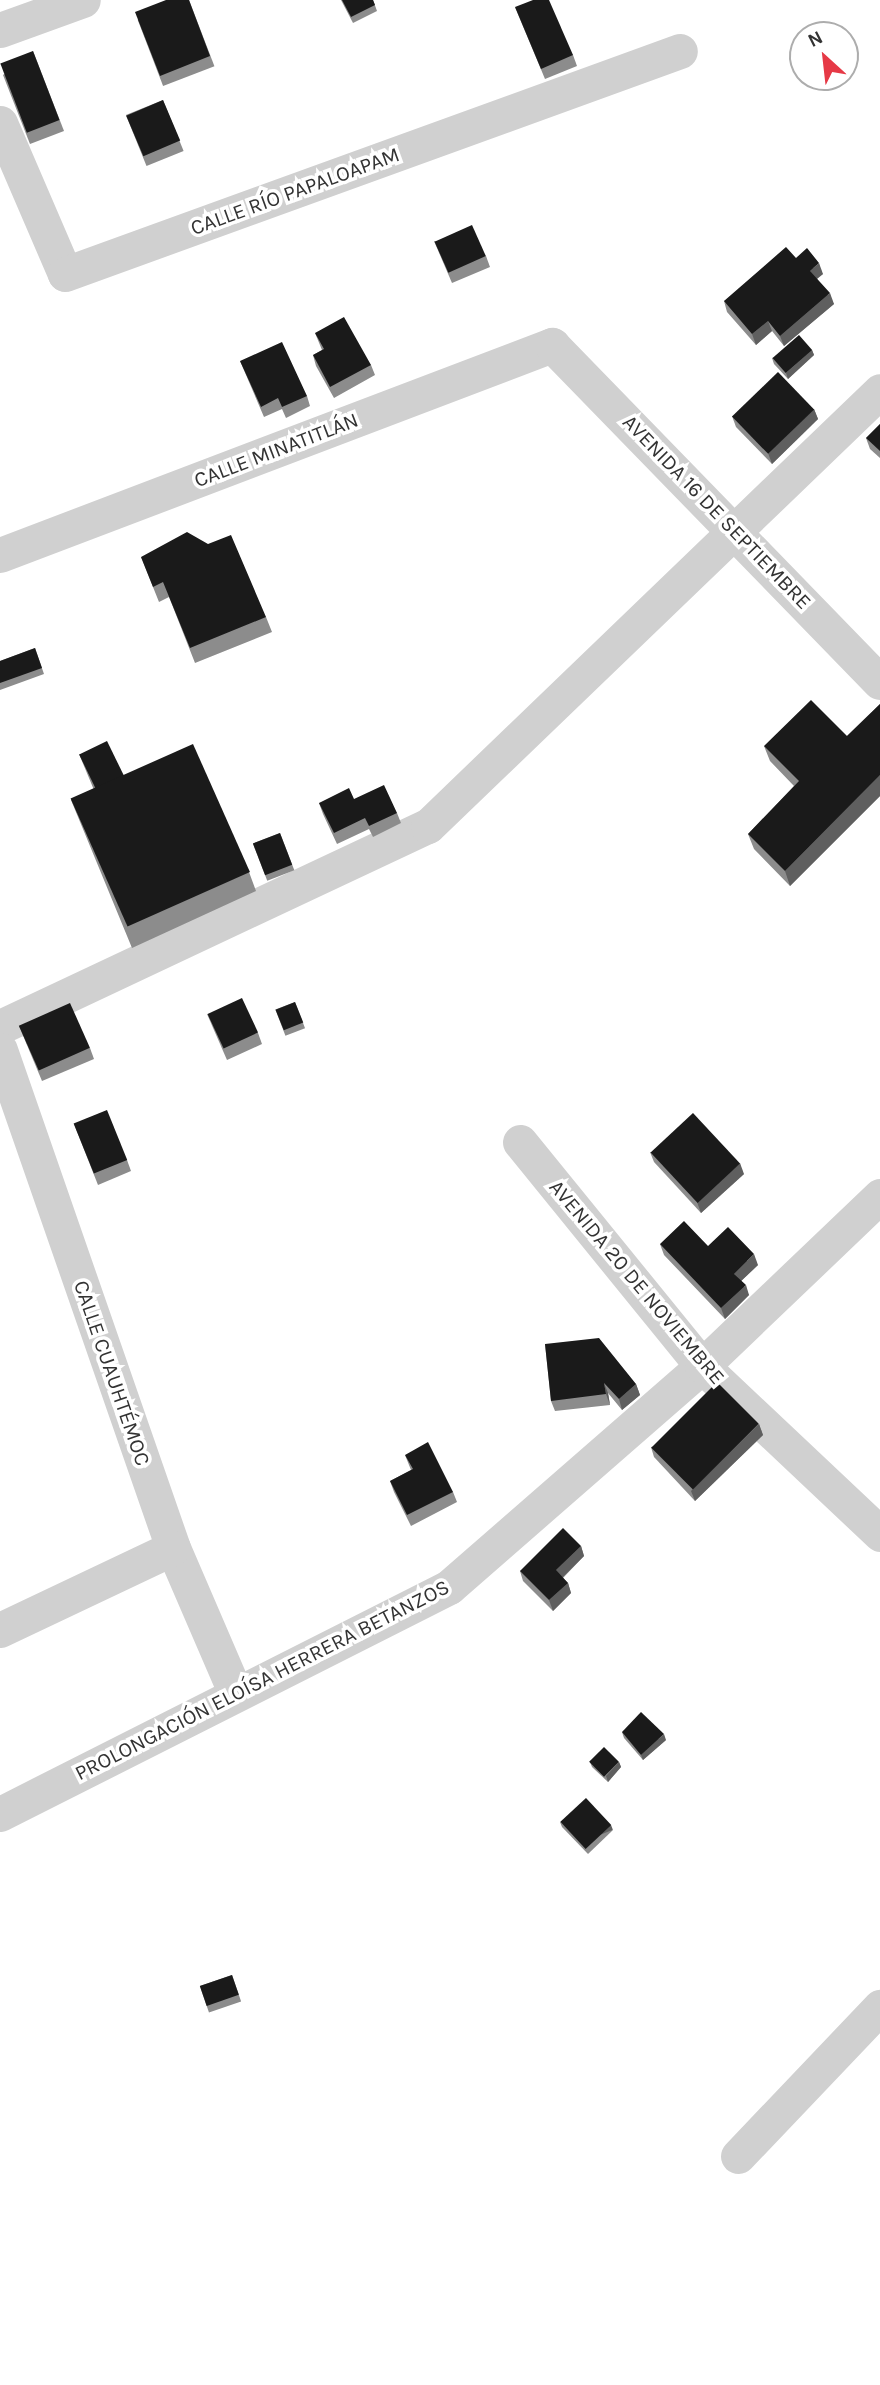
<!DOCTYPE html>
<html>
<head>
<meta charset="utf-8">
<style>
	body { margin:0 }
	#map { position:relative; width:880px; height:2385px; overflow:hidden; background:#fff; font-family:Karla,sans-serif }
	div>[style] { position:absolute }
	.minor>* { height:35px; margin:-17.5px; padding:0 17.5px; transform-origin:17.5px; border-radius:17.5px; background:#d0d0d0 }
	.wall>* { inset:0; background:#8c8c8c; transform-origin:0 0 }
	.shaded-wall>* { inset:0; background:#5f5f5f; transform-origin:0 0 }
	.building>* { inset:0; background:#1a1a1a; transform-origin:0 0 }
	span { translate:-50% -50%; white-space:nowrap; text-align:center; line-height:1.15; -webkit-text-stroke:7px #fff; paint-order:stroke }
	.street-label { font-size:21px; color:#333 }
	.north { position:absolute; left:789px; top:21px; width:70px; height:70px; box-sizing:border-box; background:#fff; border:2px solid #adadad; border-radius:50%; rotate:333deg; font-size:19px; font-weight:700; line-height:28px; text-align:center; color:#333 }
	.north::after { content:''; display:block; margin:auto; width:24px; height:32px; background:#e63946; clip-path:polygon(50% 0,100% 100%,50% 72%,0 100%) }
</style>
</head>
<body>
<div id="map">
	<div class="minor">
		<div style="left:0;top:30px;width:88px;rotate:-19.9deg"></div>
		<div style="left:0;top:123px;width:164px;rotate:66.7deg"></div>
		<div style="left:65px;top:274px;width:654px;rotate:-19.93deg"></div>
		<div style="left:0;top:555px;width:591px;rotate:-20.83deg"></div>
		<div style="left:552px;top:345px;width:470px;rotate:45.8deg"></div>
		<div style="left:0;top:1027px;width:473px;rotate:-25.2deg"></div>
		<div style="left:428px;top:826px;width:627px;rotate:-43.9deg"></div>
		<div style="left:0;top:1050px;width:527px;rotate:70.84deg"></div>
		<div style="left:173px;top:1548px;width:157px;rotate:66.7deg"></div>
		<div style="left:520px;top:1142px;width:289px;rotate:50.9deg"></div>
		<div style="left:702px;top:1366px;width:245px;rotate:43.3deg"></div>
		<div style="left:0;top:1630px;width:191px;rotate:-25.4deg"></div>
		<div style="left:0;top:1814px;width:503px;rotate:-26.82deg"></div>
		<div style="left:449px;top:1587px;width:336px;rotate:-41.1deg"></div>
		<div style="left:702px;top:1366px;width:246px;rotate:-43.7deg"></div>
		<div style="left:738px;top:2156px;width:206px;rotate:-46.4deg"></div>
	</div>
	<div class="wall">
		<div style="left:189px;top:0;width:71px;height:55px;rotate:69deg"></div>
		<div style="clip-path:polygon(341px 0,373px 0,377px 11px,353px 23px)"></div>
		<div style="clip-path:polygon(515px 7px,573px 55px,577px 66px,545px 79px)"></div>
		<div style="clip-path:polygon(33px 51px,64px 131px,30px 144px,3px 75px)"></div>
		<div style="left:163px;top:100px;width:55px;height:40px;rotate:68deg"></div>
		<div style="clip-path:polygon(434px 241px,486px 256px,490px 267px,452px 283px)"></div>
		<div style="clip-path:polygon(796px 258px,823px 274px,817px 279px,834px 304px,784px 346px,772px 331px,756px 345px,727px 312px,724px 301px)"></div>
		<div style="clip-path:polygon(315px 333px,371px 365px,375px 375px,334px 398px,316px 366px,313px 355px,322px 350px)"></div>
		<div style="clip-path:polygon(812px 350px,814px 355px,788px 379px,774px 364px,772px 358px)"></div>
		<div style="clip-path:polygon(240px 361px,307px 396px,310px 406px,286px 418px,282px 409px,264px 417px)"></div>
		<div style="clip-path:polygon(814px 409px,818px 419px,772px 464px,736px 427px,732px 416px)"></div>
		<div style="clip-path:polygon(880px 424px,880px 458px,870px 449px,866px 438px)"></div>
		<div style="clip-path:polygon(141px 557px,266px 617px,272px 632px,195px 663px,169px 597px,159px 602px)"></div>
		<div style="clip-path:polygon(35px 648px,44px 674px,0 690px,0 661px)"></div>
		<div style="clip-path:polygon(880px 704px,880px 796px,790px 886px,754px 849px,748px 834px,794px 786px,770px 761px,764px 746px,847px 736px)"></div>
		<div style="clip-path:polygon(79px 754px,124px 776px,249px 872px,256px 891px,132px 948px,71px 800px,94px 790px)"></div>
		<div style="clip-path:polygon(354px 799px,397px 813px,401px 823px,373px 837px,369px 829px,337px 844px,323px 814px,319px 803px)"></div>
		<div style="left:280px;top:833px;width:40px;height:29px;rotate:69deg"></div>
		<div style="left:295px;top:1002px;width:28px;height:21px;rotate:69deg"></div>
		<div style="clip-path:polygon(207px 1014px,258px 1033px,262px 1044px,227px 1060px)"></div>
		<div style="clip-path:polygon(19px 1026px,90px 1048px,94px 1059px,42px 1081px)"></div>
		<div style="clip-path:polygon(74px 1124px,127px 1160px,131px 1171px,98px 1185px)"></div>
		<div style="clip-path:polygon(650px 1152px,744px 1174px,701px 1213px,654px 1162px)"></div>
		<div style="clip-path:polygon(660px 1244px,708px 1246px,758px 1265px,741px 1281px,749px 1295px,725px 1319px,664px 1255px)"></div>
		<div style="clip-path:polygon(545px 1344px,636px 1384px,640px 1395px,622px 1410px,608px 1393px,610px 1405px,555px 1411px,551px 1401px)"></div>
		<div style="clip-path:polygon(759px 1424px,763px 1435px,695px 1501px,654px 1457px,651px 1447px)"></div>
		<div style="clip-path:polygon(405px 1455px,453px 1492px,457px 1502px,411px 1526px,394px 1492px,390px 1481px,411px 1470px)"></div>
		<div style="clip-path:polygon(581px 1546px,584px 1556px,563px 1578px,568px 1583px,571px 1593px,553px 1611px,523px 1581px,520px 1571px)"></div>
		<div style="clip-path:polygon(622px 1732px,666px 1740px,643px 1760px,624px 1738px)"></div>
		<div style="clip-path:polygon(590px 1762px,619px 1762px,621px 1767px,608px 1782px,592px 1767px)"></div>
		<div style="clip-path:polygon(560px 1822px,613px 1830px,588px 1854px,562px 1827px)"></div>
		<div style="left:232px;top:1975px;width:28px;height:34px;rotate:71deg"></div>
	</div>
	<div class="shaded-wall">
		<div style="clip-path:polygon(819px 263px,823px 274px,814px 281px,810px 271px)"></div>
		<div style="clip-path:polygon(830px 293px,834px 304px,784px 346px,780px 336px)"></div>
		<div style="clip-path:polygon(768px 321px,772px 331px,756px 345px,752px 334px)"></div>
		<div style="clip-path:polygon(812px 350px,814px 355px,788px 379px,786px 373px)"></div>
		<div style="clip-path:polygon(814px 409px,818px 419px,772px 464px,768px 453px)"></div>
		<div style="clip-path:polygon(880px 775px,880px 796px,790px 886px,785px 871px)"></div>
		<div style="clip-path:polygon(740px 1163px,744px 1174px,701px 1213px,697px 1202px)"></div>
		<div style="clip-path:polygon(754px 1254px,758px 1265px,738px 1284px,734px 1274px)"></div>
		<div style="clip-path:polygon(746px 1285px,749px 1295px,725px 1319px,721px 1308px)"></div>
		<div style="clip-path:polygon(604px 1383px,608px 1393px,610px 1405px,606px 1394px)"></div>
		<div style="clip-path:polygon(636px 1384px,640px 1395px,622px 1410px,619px 1399px)"></div>
		<div style="clip-path:polygon(759px 1424px,763px 1435px,695px 1501px,691px 1491px)"></div>
		<div style="clip-path:polygon(581px 1546px,584px 1556px,559px 1581px,556px 1570px)"></div>
		<div style="clip-path:polygon(568px 1583px,571px 1593px,553px 1611px,549px 1600px)"></div>
		<div style="clip-path:polygon(664px 1734px,666px 1740px,643px 1760px,641px 1755px)"></div>
		<div style="clip-path:polygon(619px 1762px,621px 1767px,608px 1782px,606px 1776px)"></div>
		<div style="left:611px;top:1825px;width:5px;height:35px;rotate:68deg"></div>
	</div>
	<div class="building">
		<div style="clip-path:polygon(166px 0,189px 0,210px 56px,160px 76px,135px 12px)"></div>
		<div style="clip-path:polygon(342px 0,373px 0,375px 5px,351px 17px)"></div>
		<div style="clip-path:polygon(533px 0,549px 0,573px 55px,541px 69px,515px 7px)"></div>
		<div style="left:33px;top:51px;width:74px;height:35px;rotate:69deg"></div>
		<div style="left:163px;top:100px;width:44px;height:40px;rotate:67deg"></div>
		<div style="left:472px;top:225px;width:34px;height:41px;rotate:66deg"></div>
		<div style="clip-path:polygon(786px 247px,796px 258px,807px 248px,819px 263px,810px 271px,830px 293px,780px 336px,768px 321px,752px 334px,724px 301px)"></div>
		<div style="clip-path:polygon(344px 317px,371px 365px,330px 387px,313px 355px,324px 349px,315px 333px)"></div>
		<div style="left:799px;top:335px;width:20px;height:35px;rotate:49deg"></div>
		<div style="clip-path:polygon(282px 342px,307px 396px,282px 407px,278px 398px,261px 407px,240px 361px)"></div>
		<div style="left:778px;top:372px;width:52px;height:64px;rotate:46deg"></div>
		<div style="clip-path:polygon(880px 424px,880px 451px,866px 438px)"></div>
		<div style="clip-path:polygon(187px 532px,208px 544px,231px 535px,266px 617px,190px 648px,163px 582px,153px 587px,141px 557px)"></div>
		<div style="clip-path:polygon(35px 648px,42px 668px,0 683px,0 661px)"></div>
		<div style="clip-path:polygon(811px 700px,847px 736px,880px 704px,880px 775px,785px 871px,748px 834px,799px 781px,764px 746px)"></div>
		<div style="left:107px;top:741px;width:39px;height:31px;rotate:64deg"></div>
		<div style="left:193px;top:744px;width:140px;height:134px;rotate:66deg"></div>
		<div style="clip-path:polygon(384px 785px,397px 813px,369px 826px,365px 818px,334px 833px,319px 803px,349px 788px,354px 799px)"></div>
		<div style="left:280px;top:833px;width:34px;height:29px;rotate:69deg"></div>
		<div style="left:242px;top:998px;width:38px;height:38px;rotate:65deg"></div>
		<div style="left:295px;top:1002px;width:22px;height:21px;rotate:68deg"></div>
		<div style="left:70px;top:1003px;width:49px;height:56px;rotate:66deg"></div>
		<div style="left:107px;top:1110px;width:54px;height:36px;rotate:68deg"></div>
		<div style="left:693px;top:1113px;width:69px;height:58px;rotate:47deg"></div>
		<div style="clip-path:polygon(684px 1221px,708px 1246px,728px 1227px,754px 1254px,734px 1274px,746px 1285px,721px 1308px,660px 1244px)"></div>
		<div style="clip-path:polygon(599px 1338px,636px 1384px,619px 1399px,604px 1383px,606px 1394px,551px 1401px,545px 1344px)"></div>
		<div style="left:717px;top:1382px;width:59px;height:93px;rotate:45deg"></div>
		<div style="clip-path:polygon(428px 1442px,453px 1492px,407px 1515px,390px 1481px,413px 1469px,405px 1455px)"></div>
		<div style="clip-path:polygon(563px 1528px,581px 1546px,556px 1570px,568px 1583px,549px 1600px,520px 1571px)"></div>
		<div style="clip-path:polygon(641px 1712px,664px 1734px,641px 1755px,622px 1732px)"></div>
		<div style="left:604px;top:1747px;width:21px;height:21px;rotate:45deg"></div>
		<div style="left:586px;top:1798px;width:37px;height:35px;rotate:47deg"></div>
		<div style="left:232px;top:1975px;width:21px;height:34px;rotate:71deg"></div>
	</div>
	<div class="street-label">
		<span style="left:295px;top:191px;rotate:-20deg">CALLE RÍO PAPALOAPAM</span>
		<span style="left:276px;top:450px;rotate:-21deg">CALLE MINATITLÁN</span>
		<span style="left:717px;top:512px;rotate:46deg">AVENIDA 16 DE SEPTIEMBRE</span>
		<span style="left:637px;top:1282px;rotate:50deg">AVENIDA 20 DE NOVIEMBRE</span>
		<span style="left:112px;top:1373px;rotate:71deg">CALLE CUAUHTÉMOC</span>
		<span style="left:262px;top:1680px;rotate:-27deg">PROLONGACIÓN ELOÍSA HERRERA BETANZOS</span>
	</div>
	<div class="north">N</div>
</div>
</body>
</html>
